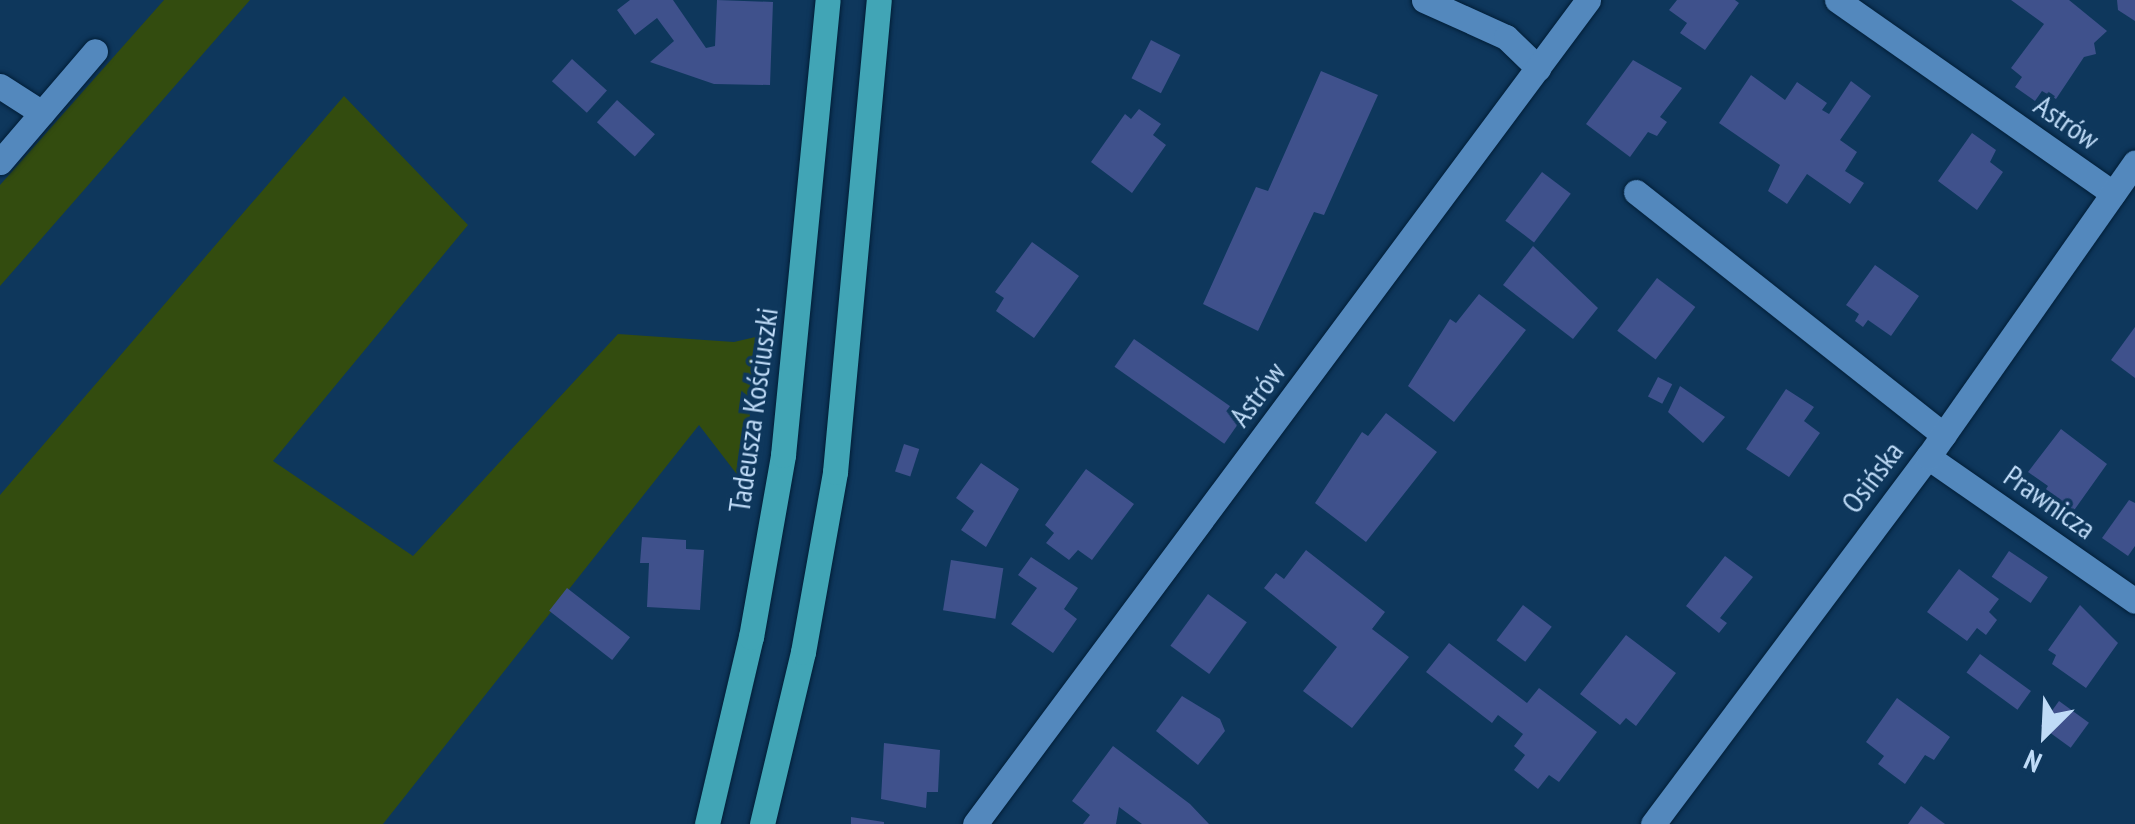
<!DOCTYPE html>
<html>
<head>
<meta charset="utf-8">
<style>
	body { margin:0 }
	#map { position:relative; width:2135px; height:824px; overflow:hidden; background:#0e375c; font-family:"PT Sans Narrow",sans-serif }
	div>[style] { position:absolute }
	.green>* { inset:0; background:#334c0f }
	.building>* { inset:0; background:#3f518c; transform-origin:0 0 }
	.roads { filter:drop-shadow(0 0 2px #021e37) drop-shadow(0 0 2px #021e37) }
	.minor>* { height:25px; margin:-12.5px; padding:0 12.5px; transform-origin:12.5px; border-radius:12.5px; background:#5388bd }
	.major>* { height:25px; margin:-12.5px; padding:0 12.5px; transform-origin:12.5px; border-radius:12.5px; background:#41a5b6 }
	span { translate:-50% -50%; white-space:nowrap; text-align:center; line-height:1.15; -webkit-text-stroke:8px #0e375c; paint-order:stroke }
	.street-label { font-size:30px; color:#bfdbf7 }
	.north { position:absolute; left:1995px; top:684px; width:100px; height:100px; -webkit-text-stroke:8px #0e375c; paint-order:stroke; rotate:204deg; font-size:28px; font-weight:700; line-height:40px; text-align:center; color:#bfdbf7 }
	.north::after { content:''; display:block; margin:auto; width:35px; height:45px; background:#bfdbf7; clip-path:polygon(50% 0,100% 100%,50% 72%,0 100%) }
</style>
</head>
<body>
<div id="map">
	<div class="green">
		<div style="clip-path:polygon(164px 0,250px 0,0 286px,0 185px)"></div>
		<div style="clip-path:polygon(344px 96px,468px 225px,273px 461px,413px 556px,618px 334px,734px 342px,764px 335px,739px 477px,699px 425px,383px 824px,0 824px,0 495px)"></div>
	</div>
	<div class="building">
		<div style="clip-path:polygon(630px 0,673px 0,706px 48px,715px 46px,717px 0,773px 2px,770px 85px,714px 84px,650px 62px,674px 41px,657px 18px,635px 35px,617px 10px)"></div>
		<div style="clip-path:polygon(1677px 0,1735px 0,1739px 3px,1705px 50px,1680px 33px,1687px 23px,1669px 10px)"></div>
		<div style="clip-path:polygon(2011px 0,2069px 0,2107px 31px,2094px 43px,2096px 54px,2084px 57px,2056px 99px,2042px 91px,2035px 101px,2015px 87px,2022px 77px,2011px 68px,2044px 24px)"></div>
		<div style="clip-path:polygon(2117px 0,2135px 0,2135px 21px,2118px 10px)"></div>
		<div style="left:1151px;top:40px;width:33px;height:43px;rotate:27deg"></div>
		<div style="left:572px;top:59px;width:47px;height:30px;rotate:42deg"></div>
		<div style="clip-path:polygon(1633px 60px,1682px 88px,1660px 117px,1667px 122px,1657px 136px,1648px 132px,1630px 157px,1586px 124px)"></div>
		<div style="clip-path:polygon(1321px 71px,1378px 95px,1324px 215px,1314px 212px,1258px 331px,1203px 304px,1256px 187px,1268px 191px)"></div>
		<div style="clip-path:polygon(1751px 75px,1785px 100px,1797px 82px,1827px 103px,1822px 110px,1829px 114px,1851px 81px,1871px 96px,1840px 140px,1857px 152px,1845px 171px,1864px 183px,1850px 204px,1807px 174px,1787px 204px,1768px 191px,1780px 165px,1719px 123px)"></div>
		<div style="left:617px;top:100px;width:51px;height:30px;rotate:42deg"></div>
		<div style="clip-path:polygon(1139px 109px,1161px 124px,1153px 135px,1166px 145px,1132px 193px,1091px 162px,1125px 114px,1131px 119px)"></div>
		<div style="clip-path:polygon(1972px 133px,1996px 150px,1990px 162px,2003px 172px,1977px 210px,1938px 181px)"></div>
		<div style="left:1542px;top:172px;width:36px;height:61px;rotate:37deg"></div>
		<div style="clip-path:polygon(1032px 242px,1079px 276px,1034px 338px,996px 311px,1004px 298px,995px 292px)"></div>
		<div style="clip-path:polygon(1533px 246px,1598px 308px,1573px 339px,1503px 285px)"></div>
		<div style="clip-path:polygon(1875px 265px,1919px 296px,1891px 336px,1868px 320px,1863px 327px,1855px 321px,1859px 314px,1846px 305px)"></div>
		<div style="left:1657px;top:278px;width:48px;height:66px;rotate:37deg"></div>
		<div style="clip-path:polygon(1479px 294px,1526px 330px,1454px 422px,1408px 386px,1450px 319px,1456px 323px)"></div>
		<div style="clip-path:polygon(2135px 327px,2135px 378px,2111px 360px)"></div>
		<div style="left:1134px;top:339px;width:134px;height:34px;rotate:35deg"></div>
		<div style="left:1658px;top:377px;width:16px;height:22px;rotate:27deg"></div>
		<div style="clip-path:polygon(1680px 386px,1725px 417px,1703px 443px,1668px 412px)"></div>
		<div style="clip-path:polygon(1786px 389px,1814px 407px,1804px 421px,1820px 433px,1789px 477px,1746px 449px)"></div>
		<div style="clip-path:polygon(1386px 413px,1437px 452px,1366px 542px,1315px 503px,1362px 432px,1368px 436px)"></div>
		<div style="clip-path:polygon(2061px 429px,2107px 464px,2070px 516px,2042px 495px,2048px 486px,2028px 472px)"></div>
		<div style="left:904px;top:444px;width:16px;height:29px;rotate:18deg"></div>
		<div style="clip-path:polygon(981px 463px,1019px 489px,986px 547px,961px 530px,974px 511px,956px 498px)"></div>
		<div style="clip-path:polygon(1086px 469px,1134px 504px,1092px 560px,1078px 550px,1069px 560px,1046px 543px,1054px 533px,1045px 525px)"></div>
		<div style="clip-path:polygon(2129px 500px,2135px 503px,2135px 546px,2128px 556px,2102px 538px)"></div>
		<div style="clip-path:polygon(642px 537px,686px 540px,686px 549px,704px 550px,700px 610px,647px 607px,649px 563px,640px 563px)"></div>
		<div style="clip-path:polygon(1306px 550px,1385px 612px,1372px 629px,1409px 657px,1352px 728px,1303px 691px,1337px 647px,1264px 588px,1276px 573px,1284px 579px)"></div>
		<div style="left:2009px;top:551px;width:47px;height:31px;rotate:34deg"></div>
		<div style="clip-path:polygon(1725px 556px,1753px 577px,1720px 618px,1727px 623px,1719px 633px,1686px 606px)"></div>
		<div style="clip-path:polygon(1031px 557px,1078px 588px,1064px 609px,1077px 619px,1053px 653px,1011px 624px,1037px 588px,1018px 575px)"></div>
		<div style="left:951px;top:560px;width:53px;height:51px;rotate:9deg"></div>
		<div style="clip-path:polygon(1959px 569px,1999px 599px,1989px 612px,1997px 620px,1986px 635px,1977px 628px,1967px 641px,1927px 612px)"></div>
		<div style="left:567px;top:588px;width:80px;height:29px;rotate:38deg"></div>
		<div style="left:1208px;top:594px;width:48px;height:64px;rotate:36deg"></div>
		<div style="left:1523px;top:605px;width:36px;height:44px;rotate:37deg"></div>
		<div style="clip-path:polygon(2080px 605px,2118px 643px,2086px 688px,2052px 664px,2056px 655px,2048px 650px)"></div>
		<div style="clip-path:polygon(1626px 635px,1676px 673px,1636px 726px,1626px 718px,1620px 725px,1580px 694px)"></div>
		<div style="clip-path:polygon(1449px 643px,1527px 703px,1539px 688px,1597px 732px,1559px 782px,1549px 775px,1538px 789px,1514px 770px,1525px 755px,1514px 746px,1523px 734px,1498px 715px,1492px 723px,1426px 672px)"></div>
		<div style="left:1980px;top:654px;width:63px;height:23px;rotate:36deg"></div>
		<div style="clip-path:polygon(1182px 696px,1220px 719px,1225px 731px,1198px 765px,1156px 731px)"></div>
		<div style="clip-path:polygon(1897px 698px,1950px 737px,1934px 760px,1925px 755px,1905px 784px,1878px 764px,1884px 756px,1866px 742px)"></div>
		<div style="left:2059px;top:701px;width:37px;height:31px;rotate:36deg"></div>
		<div style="clip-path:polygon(884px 743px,940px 750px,938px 792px,927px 792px,926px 808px,881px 799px)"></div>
		<div style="clip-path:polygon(1113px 746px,1190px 804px,1209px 824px,1142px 824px,1119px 807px,1116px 824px,1083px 824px,1090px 815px,1072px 801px)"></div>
		<div style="clip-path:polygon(1921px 806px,1945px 824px,1908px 824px)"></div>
		<div style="clip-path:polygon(851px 817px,884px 822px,884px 824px,851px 824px)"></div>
	</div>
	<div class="roads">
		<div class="minor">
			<div style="left:1424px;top:0;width:90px;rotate:24.3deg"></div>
			<div style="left:1506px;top:37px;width:45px;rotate:44.1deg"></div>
			<div style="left:1837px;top:0;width:337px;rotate:35deg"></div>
			<div style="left:0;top:86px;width:50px;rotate:32.7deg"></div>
			<div style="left:0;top:162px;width:146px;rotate:-49.4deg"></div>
			<div style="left:1636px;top:192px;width:392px;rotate:38.3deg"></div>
			<div style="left:1928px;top:457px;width:252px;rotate:34.8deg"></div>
			<div style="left:975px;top:824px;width:1027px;rotate:-53.35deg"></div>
			<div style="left:1653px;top:824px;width:459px;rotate:-53.2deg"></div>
			<div style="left:1928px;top:457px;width:360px;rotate:-54.9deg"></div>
		</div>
		<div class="major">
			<div style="left:707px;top:824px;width:192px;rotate:-76.8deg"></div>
			<div style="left:751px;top:637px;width:185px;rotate:-80deg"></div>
			<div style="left:783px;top:455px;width:457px;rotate:-84.4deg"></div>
			<div style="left:762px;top:824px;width:177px;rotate:-76.6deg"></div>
			<div style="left:803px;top:652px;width:183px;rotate:-79.9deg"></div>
			<div style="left:835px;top:472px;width:474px;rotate:-84.7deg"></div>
		</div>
	</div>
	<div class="street-label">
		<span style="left:2067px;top:122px;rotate:35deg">Astrów</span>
		<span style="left:1257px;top:394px;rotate:-53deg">Astrów</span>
		<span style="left:753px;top:410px;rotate:-82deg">Tadeusza Kościuszki</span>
		<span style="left:1872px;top:477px;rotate:-53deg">Osińska</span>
		<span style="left:2050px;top:502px;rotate:35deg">Prawnicza</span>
	</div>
	<div class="north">N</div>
</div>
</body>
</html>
